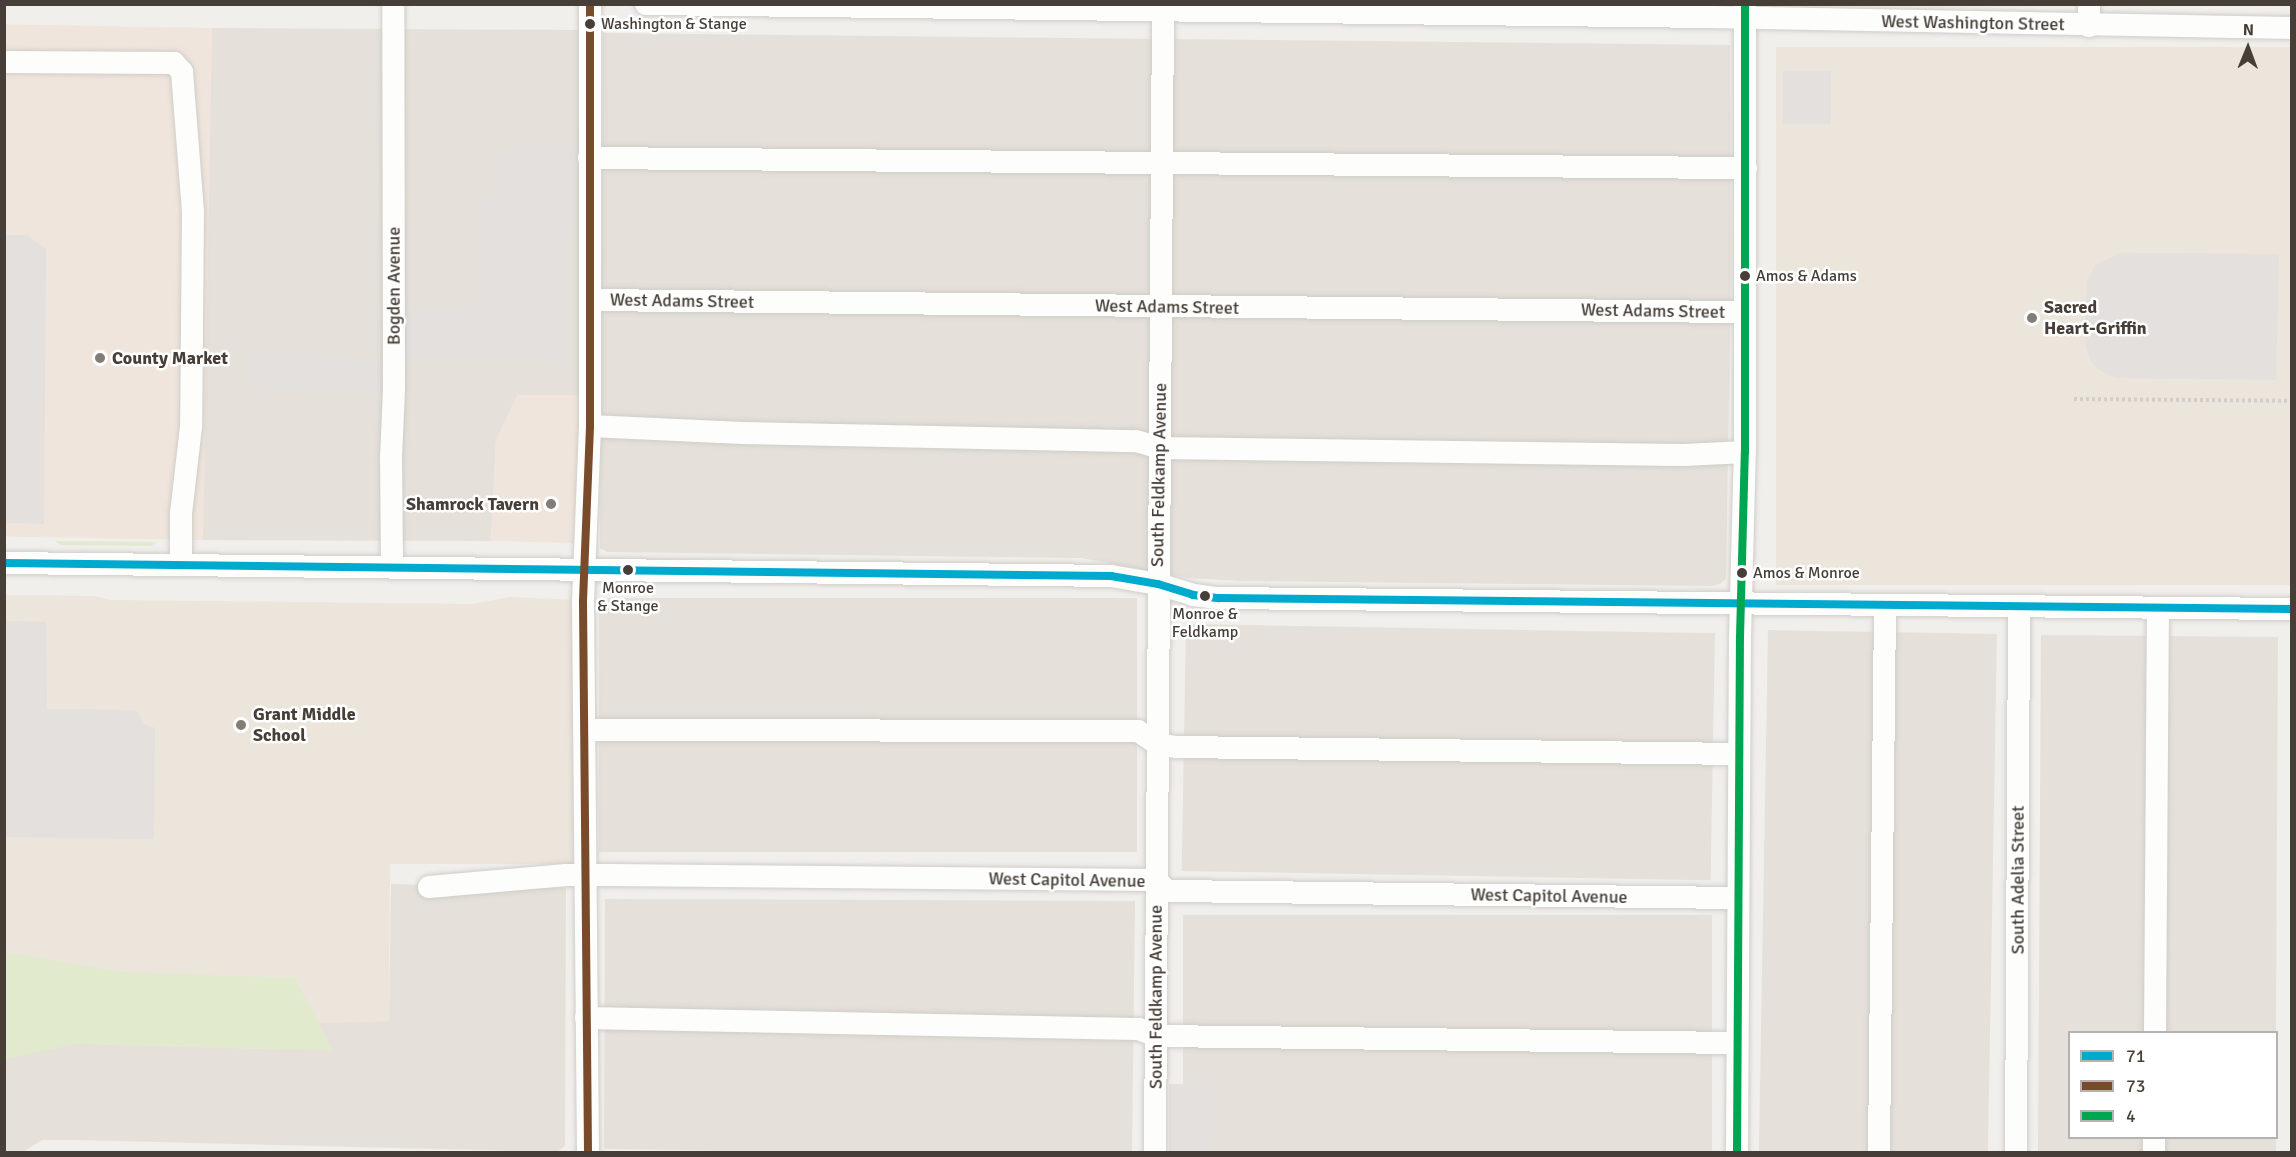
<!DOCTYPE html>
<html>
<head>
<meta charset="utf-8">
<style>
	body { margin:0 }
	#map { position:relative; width:2296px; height:1157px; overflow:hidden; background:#f1efec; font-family:Signika,sans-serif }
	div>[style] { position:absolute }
	.residential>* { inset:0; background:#e5e0d9; transform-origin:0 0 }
	.commercial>* { inset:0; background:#f0e5dc; transform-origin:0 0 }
	.education>* { inset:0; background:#ebe5db; transform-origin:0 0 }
	.green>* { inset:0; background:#e2eacd }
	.parking>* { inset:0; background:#e3e0dd; transform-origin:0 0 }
	.path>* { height:4px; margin-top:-2px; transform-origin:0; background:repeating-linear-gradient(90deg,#d1cfcb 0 3px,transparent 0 6px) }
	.roads { filter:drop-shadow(0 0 2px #cfcdc9) drop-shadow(0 0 2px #cfcdc9) }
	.minor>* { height:22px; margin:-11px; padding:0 11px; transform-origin:11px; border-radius:11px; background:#fdfdfc }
	.bus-1>* { height:8px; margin:-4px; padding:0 4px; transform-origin:4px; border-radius:4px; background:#00a9ce }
	.bus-2>* { height:8px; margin:-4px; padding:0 4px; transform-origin:4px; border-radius:4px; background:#7a4b2a }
	.bus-3>* { height:8px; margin:-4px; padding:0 4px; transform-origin:4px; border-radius:4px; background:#00a651 }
	.dots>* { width:16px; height:16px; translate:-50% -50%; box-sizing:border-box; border:3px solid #fff; border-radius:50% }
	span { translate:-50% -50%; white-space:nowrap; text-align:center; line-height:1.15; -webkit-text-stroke:5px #fff; paint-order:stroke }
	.bus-label { font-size:16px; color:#473f37 }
	.left { translate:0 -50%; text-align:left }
	.street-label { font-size:18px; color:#473f37 }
	.poi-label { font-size:18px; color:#473f37; font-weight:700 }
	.right { translate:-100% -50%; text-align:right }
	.frame { position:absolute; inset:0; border:6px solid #473f37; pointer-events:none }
	.legend { position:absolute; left:2068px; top:1031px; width:210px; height:108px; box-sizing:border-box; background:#fff; border:2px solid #b5b2af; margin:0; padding:8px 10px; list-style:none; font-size:18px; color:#473f37 }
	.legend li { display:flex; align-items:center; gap:12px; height:30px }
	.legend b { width:30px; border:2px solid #b5b2af }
	.north { position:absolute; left:2218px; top:18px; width:60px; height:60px; -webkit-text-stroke:4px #fff; paint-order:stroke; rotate:1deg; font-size:16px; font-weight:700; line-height:24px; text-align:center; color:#473f37 }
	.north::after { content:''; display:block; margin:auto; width:21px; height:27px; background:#473f37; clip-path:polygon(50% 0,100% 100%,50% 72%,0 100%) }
</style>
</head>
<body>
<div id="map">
	<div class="residential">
		<div style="clip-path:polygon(212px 28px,578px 30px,581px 395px,496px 440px,491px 541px,200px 540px)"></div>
		<div style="clip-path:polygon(603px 33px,1730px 45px,1731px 271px,1726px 579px,1720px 584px,1712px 586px,1239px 581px,1189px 578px,1082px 558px,607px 552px,600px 548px)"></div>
		<div style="left:599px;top:598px;width:538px;height:254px"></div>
		<div style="left:1186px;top:624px;width:529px;height:247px;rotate:1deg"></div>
		<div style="left:1768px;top:630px;width:229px;height:522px;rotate:1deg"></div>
		<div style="clip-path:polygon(2041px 635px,2278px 637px,2276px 1032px,2070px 1032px,2070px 1138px,2276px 1138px,2276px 1152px,2038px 1152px)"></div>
		<div style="clip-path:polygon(391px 884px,566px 888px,565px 1146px,557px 1152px,79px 1140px,42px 1140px,23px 1152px,5px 1152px,4px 1031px,389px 1021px)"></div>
		<div style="clip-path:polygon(605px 899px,1135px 901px,1132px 1152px,793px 1152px,604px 1149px)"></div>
		<div style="left:1183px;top:915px;width:529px;height:237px"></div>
	</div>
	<div class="commercial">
		<div style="left:212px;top:28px;width:512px;height:208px;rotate:91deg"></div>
		<div style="clip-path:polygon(517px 395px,581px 395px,577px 543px,491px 541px,496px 440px)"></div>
	</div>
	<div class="education">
		<div style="left:1776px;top:47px;width:515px;height:538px"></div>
		<div style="clip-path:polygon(5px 595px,93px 596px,111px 600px,472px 604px,510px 597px,576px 600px,573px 864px,390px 864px,389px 1021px,321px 1023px,5px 1014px)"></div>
	</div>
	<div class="green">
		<div style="clip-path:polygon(55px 541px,157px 542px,151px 546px,61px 545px)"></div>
		<div style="clip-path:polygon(4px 952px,121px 972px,295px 978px,333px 1051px,76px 1044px,5px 1059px)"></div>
	</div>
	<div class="parking">
		<div style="left:1783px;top:71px;width:48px;height:53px"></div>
		<div style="clip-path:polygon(513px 145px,572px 145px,569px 363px,405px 361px,406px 307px,478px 307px,480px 195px,496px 195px,497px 160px,504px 150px)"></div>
		<div style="clip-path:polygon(5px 235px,27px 235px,46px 249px,44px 524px,5px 523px)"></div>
		<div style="clip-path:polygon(2120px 253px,2279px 254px,2276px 380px,2115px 378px,2098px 369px,2091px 362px,2085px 344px,2087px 282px,2095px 265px)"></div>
		<div style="left:249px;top:350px;width:138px;height:35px;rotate:4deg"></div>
		<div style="clip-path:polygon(5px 621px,46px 622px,47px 709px,136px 710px,144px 724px,155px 728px,154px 839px,5px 837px)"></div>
		<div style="left:1169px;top:1084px;width:42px;height:68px"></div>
	</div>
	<div class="path">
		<div style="left:2074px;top:399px;width:218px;rotate:0.5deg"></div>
	</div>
	<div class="roads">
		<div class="minor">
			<div style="left:646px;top:4px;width:1064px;rotate:0.7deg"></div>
			<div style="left:1710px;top:17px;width:582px;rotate:1.08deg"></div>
			<div style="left:2089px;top:26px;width:22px;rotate:-90deg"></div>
			<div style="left:4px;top:62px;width:170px;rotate:0.3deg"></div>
			<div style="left:174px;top:63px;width:12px;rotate:48deg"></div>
			<div style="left:182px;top:72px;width:140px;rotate:85.5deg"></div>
			<div style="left:193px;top:212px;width:215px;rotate:90.5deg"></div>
			<div style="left:191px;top:427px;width:88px;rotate:96.6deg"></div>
			<div style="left:181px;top:514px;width:51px;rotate:90deg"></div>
			<div style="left:589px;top:158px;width:1157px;rotate:0.5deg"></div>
			<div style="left:590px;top:300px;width:1155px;rotate:0.6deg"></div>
			<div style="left:590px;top:426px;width:152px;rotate:2.6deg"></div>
			<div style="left:742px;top:433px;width:394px;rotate:1.2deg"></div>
			<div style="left:1136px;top:441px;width:25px;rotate:16deg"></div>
			<div style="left:1160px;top:448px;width:524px;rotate:0.77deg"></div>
			<div style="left:1684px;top:455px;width:61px;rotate:-2.8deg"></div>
			<div style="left:4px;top:563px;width:1107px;rotate:0.67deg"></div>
			<div style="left:1111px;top:576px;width:48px;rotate:9.7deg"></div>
			<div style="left:1158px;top:584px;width:37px;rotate:17deg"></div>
			<div style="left:1193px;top:595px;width:26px;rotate:7deg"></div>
			<div style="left:1219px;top:598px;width:1073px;rotate:0.59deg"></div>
			<div style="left:392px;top:567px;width:109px;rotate:-90.5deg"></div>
			<div style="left:391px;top:458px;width:70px;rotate:-87.5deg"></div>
			<div style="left:394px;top:388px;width:384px;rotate:-90.1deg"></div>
			<div style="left:586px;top:730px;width:552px;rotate:0.1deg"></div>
			<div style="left:1138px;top:731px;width:23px;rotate:34deg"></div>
			<div style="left:1157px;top:744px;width:20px;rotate:9deg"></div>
			<div style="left:1177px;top:747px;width:562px;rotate:0.71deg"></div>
			<div style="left:429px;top:887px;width:138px;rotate:-5deg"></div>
			<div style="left:566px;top:875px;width:43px"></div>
			<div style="left:609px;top:875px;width:547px;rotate:0.52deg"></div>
			<div style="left:1156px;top:880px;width:14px;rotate:45deg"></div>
			<div style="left:1166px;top:890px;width:5px;rotate:11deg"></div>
			<div style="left:1171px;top:891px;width:567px;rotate:0.71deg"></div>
			<div style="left:586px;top:1018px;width:553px;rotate:1.14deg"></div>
			<div style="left:1139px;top:1029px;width:18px;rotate:22deg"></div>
			<div style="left:1156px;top:1036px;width:581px;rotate:0.69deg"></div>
			<div style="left:2155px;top:1032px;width:424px;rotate:-89.6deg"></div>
			<div style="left:588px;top:1152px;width:551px;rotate:-90.52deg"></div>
			<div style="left:583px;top:601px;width:175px;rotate:-87.7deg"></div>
			<div style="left:590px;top:426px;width:422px;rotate:-90deg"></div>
			<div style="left:1155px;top:1152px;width:1139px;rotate:-89.6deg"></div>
			<div style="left:1737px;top:1152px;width:515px;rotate:-89.67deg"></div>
			<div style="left:1740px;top:637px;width:185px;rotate:-88.5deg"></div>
			<div style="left:1745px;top:452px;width:447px;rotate:-90deg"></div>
			<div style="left:1879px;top:1152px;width:546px;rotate:-89.37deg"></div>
			<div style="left:2016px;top:1152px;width:544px;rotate:-89.68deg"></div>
			<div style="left:2154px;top:1152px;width:14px;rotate:-90deg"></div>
		</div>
	</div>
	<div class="bus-1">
		<div style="left:4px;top:563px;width:1107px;rotate:0.67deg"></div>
		<div style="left:1111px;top:576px;width:48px;rotate:9.7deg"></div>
		<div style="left:1158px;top:584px;width:37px;rotate:17deg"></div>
		<div style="left:1193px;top:595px;width:26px;rotate:7deg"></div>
		<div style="left:1219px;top:598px;width:1073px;rotate:0.59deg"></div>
	</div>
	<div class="bus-2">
		<div style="left:588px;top:1152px;width:551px;rotate:-90.52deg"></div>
		<div style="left:583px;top:601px;width:175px;rotate:-87.7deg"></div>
		<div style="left:590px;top:426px;width:422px;rotate:-90deg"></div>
	</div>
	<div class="bus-3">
		<div style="left:1737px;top:1152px;width:515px;rotate:-89.67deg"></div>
		<div style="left:1740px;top:637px;width:185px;rotate:-88.5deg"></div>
		<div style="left:1745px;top:452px;width:448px;rotate:-90deg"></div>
	</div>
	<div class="dots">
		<div style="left:590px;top:24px;background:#473f37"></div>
		<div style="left:1745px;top:276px;background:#473f37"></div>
		<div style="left:2032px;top:318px;background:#827d76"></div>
		<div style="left:100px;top:358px;background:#827d76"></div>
		<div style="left:551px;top:504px;background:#827d76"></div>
		<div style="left:628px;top:570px;background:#473f37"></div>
		<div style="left:1742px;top:573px;background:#473f37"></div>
		<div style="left:1205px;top:596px;background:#473f37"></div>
		<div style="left:241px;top:725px;background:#827d76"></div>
	</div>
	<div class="bus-label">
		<span class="left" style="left:601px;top:24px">Washington &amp; Stange</span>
		<span class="left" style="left:1756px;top:276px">Amos &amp; Adams</span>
		<span class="left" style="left:1753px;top:573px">Amos &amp; Monroe</span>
		<span style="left:628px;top:597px">Monroe<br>&amp; Stange</span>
		<span style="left:1205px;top:623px">Monroe &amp;<br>Feldkamp</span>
	</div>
	<div class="street-label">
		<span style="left:1973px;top:23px;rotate:1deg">West Washington Street</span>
		<span style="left:394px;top:286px;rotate:-90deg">Bogden Avenue</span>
		<span style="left:682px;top:301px;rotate:1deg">West Adams Street</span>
		<span style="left:1167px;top:307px;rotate:1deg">West Adams Street</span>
		<span style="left:1653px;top:311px;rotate:1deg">West Adams Street</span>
		<span style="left:1159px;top:475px;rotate:-89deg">South Feldkamp Avenue</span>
		<span style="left:1067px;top:880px;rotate:1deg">West Capitol Avenue</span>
		<span style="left:2018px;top:880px;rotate:-90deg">South Adelia Street</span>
		<span style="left:1549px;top:896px;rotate:1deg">West Capitol Avenue</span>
		<span style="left:1156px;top:997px;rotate:-90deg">South Feldkamp Avenue</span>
	</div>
	<div class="poi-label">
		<span class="left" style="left:2044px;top:318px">Sacred<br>Heart-Griffin</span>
		<span class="left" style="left:112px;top:358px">County Market</span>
		<span class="right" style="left:539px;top:504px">Shamrock Tavern</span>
		<span class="left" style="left:253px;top:725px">Grant Middle<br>School</span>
	</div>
	<div class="frame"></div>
	<ul class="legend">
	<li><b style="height:8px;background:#00a9ce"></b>71</li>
	<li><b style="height:8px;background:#7a4b2a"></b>73</li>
	<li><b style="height:8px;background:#00a651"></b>4</li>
	</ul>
	<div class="north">N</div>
</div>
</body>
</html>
